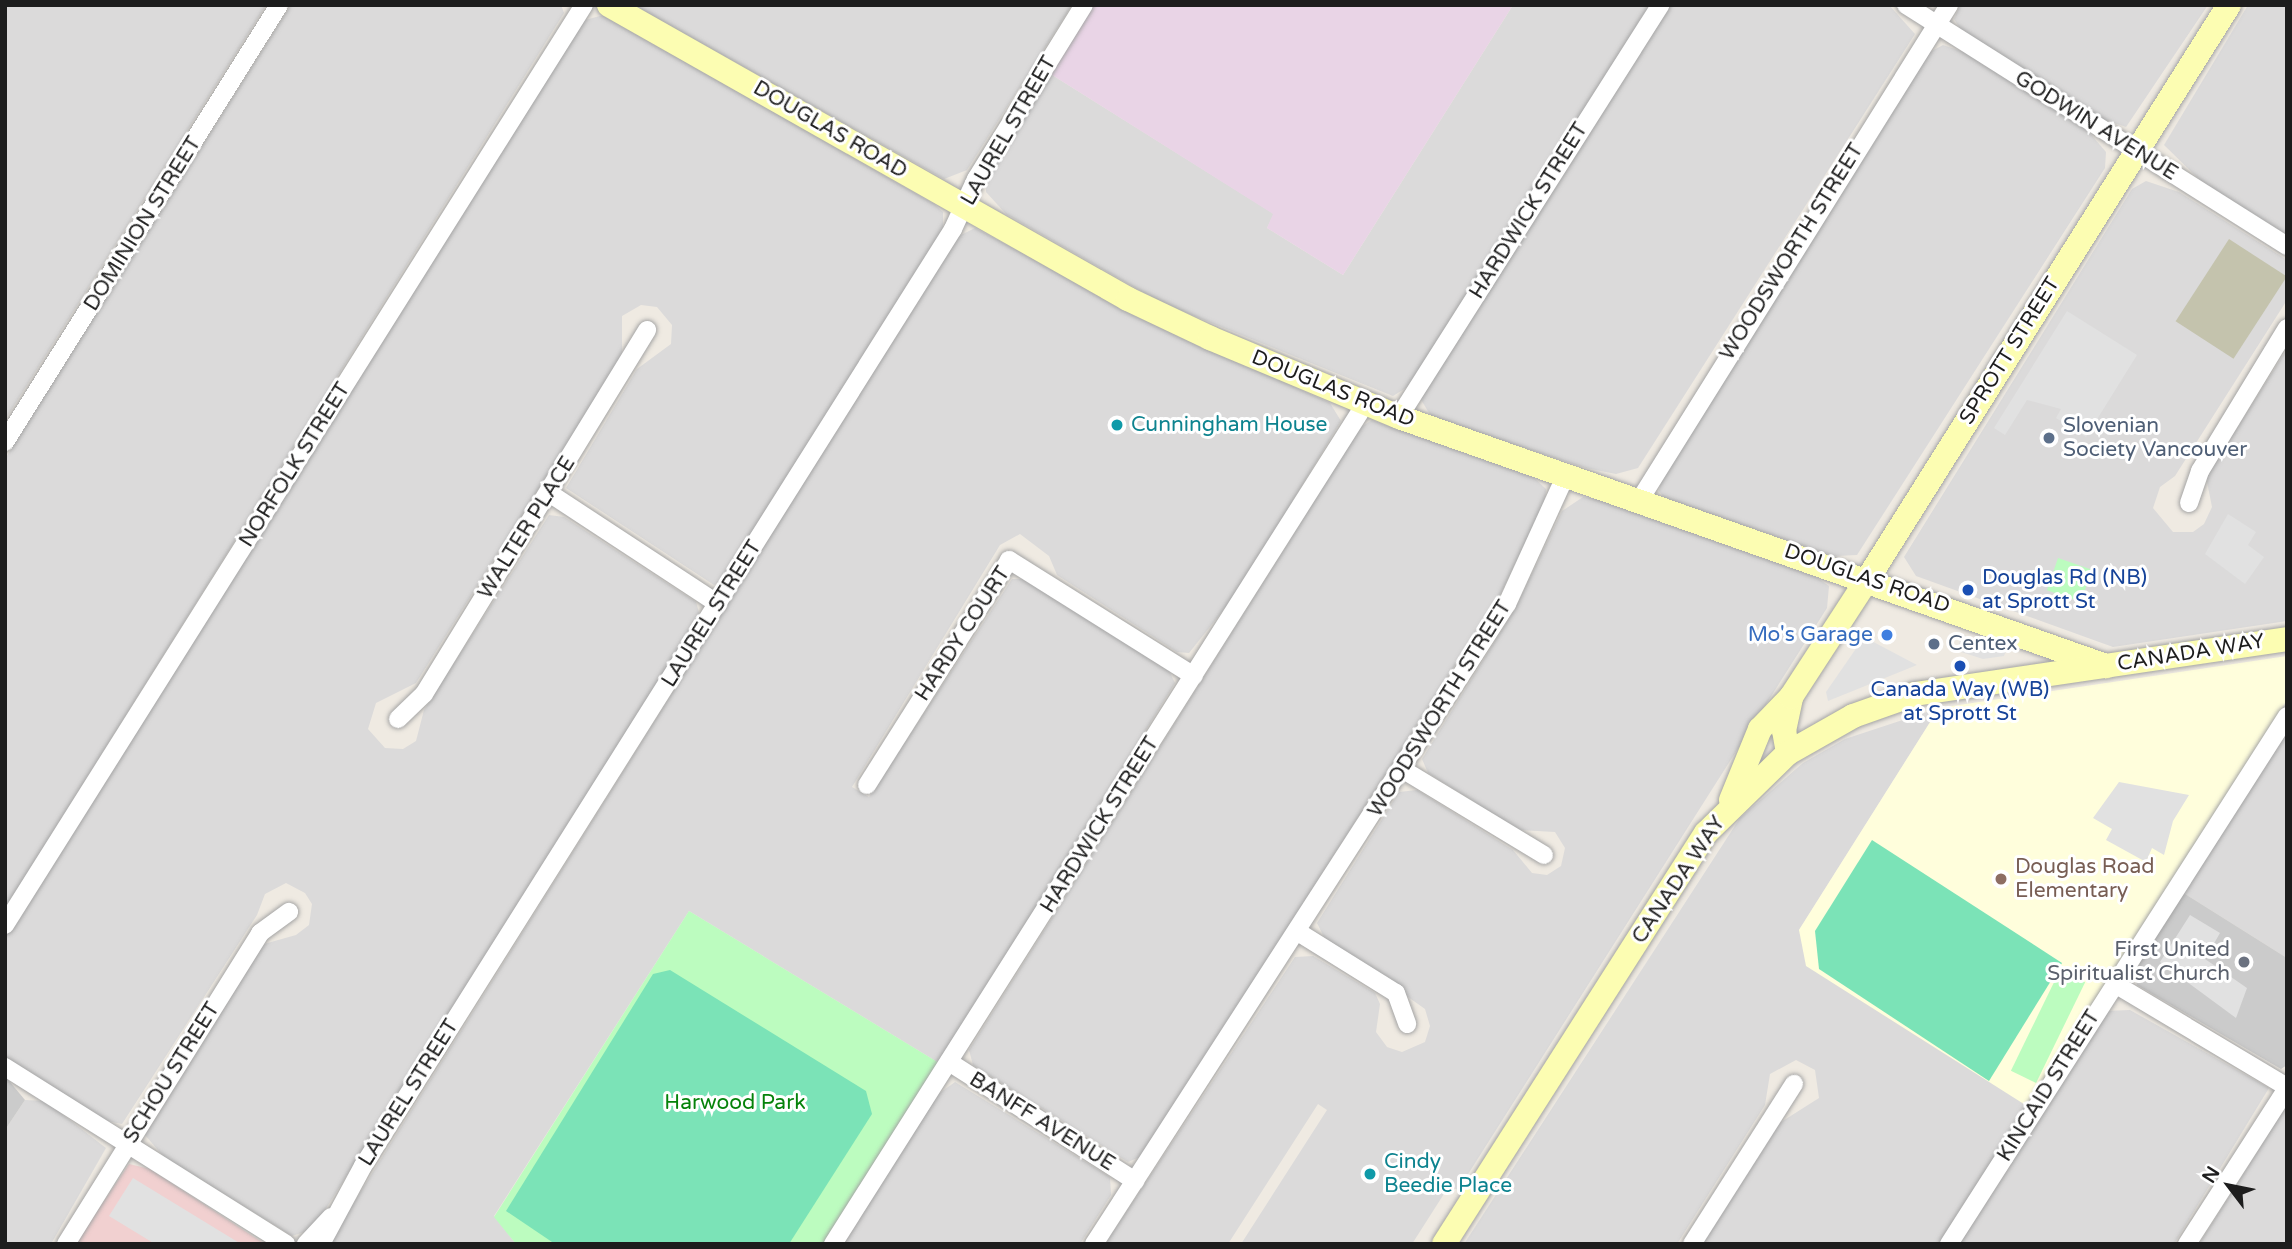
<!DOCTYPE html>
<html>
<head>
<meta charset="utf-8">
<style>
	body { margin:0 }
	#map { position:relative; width:2292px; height:1249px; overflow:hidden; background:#efeae2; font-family:"Varela Round",sans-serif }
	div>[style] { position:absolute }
	.residential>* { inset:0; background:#dbdada }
	.commercial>* { inset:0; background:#f1d0d0 }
	.industrial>* { inset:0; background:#e9d4e6 }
	.education>* { inset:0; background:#fffedc }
	.religious>* { inset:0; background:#cbcbcb }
	.construction>* { inset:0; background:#c4c3ad; transform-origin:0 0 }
	.park>* { inset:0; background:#bcfcbf; transform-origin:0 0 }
	.pitch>* { inset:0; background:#7be3b7 }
	.parking>* { inset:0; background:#e1e1e1 }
	.roads { filter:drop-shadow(0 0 2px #a4a4a4) drop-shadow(0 0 2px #a4a4a4) }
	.street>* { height:18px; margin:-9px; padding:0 9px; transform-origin:9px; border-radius:9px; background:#fff }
	.secondary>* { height:24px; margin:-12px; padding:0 12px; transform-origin:12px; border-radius:12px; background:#fcfdb2 }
	.dots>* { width:19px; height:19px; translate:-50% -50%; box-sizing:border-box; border:4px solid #fff; border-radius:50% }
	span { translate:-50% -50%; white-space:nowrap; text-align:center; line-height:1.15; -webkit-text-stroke:6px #fff; paint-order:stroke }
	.street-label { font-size:21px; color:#1d1d1d }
	.culture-label { font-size:21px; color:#0d838f }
	.left { translate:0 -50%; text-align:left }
	.service-label { font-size:21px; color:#4e5e75 }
	.transit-label { font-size:21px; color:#164399 }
	.shop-label { font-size:21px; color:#366cbe }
	.right { translate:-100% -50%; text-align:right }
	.education-label { font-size:21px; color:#785e54 }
	.worship-label { font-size:21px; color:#5b616d }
	.park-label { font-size:21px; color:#05820a }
	.frame { position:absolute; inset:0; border:7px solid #1d1d1d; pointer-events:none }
	.north { position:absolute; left:2194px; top:1151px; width:70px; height:70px; -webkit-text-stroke:5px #fff; paint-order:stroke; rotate:302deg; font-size:19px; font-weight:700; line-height:28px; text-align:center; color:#1d1d1d }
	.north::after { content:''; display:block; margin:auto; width:24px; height:32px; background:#1d1d1d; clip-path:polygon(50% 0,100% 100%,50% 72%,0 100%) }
</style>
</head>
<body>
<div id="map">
	<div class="residential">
		<div style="clip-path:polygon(5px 5px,266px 5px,5px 420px)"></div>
		<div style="clip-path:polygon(291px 5px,561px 5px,564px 13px,5px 909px,5px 459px)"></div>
		<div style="clip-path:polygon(633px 5px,1072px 5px,967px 170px,944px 179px)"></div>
		<div style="clip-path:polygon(1513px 5px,1651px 5px,1409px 386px,1393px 396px,1162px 303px,1006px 214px,986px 192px,986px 178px,1049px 73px,1274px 214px,1267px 228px,1343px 275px)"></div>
		<div style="clip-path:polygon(1668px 5px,1889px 5px,1915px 34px,1638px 468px,1616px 474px,1586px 468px,1432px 418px,1420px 398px)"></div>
		<div style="clip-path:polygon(1960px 5px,2208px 5px,2126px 127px,2099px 118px,1961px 30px,1954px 19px)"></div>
		<div style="clip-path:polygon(2248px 5px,2287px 5px,2287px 235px,2203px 183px,2164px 145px)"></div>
		<div style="clip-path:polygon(604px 15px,934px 204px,943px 212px,943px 228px,723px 580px,714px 585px,566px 488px,637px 369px,671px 344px,672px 325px,657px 307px,641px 305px,622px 316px,622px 356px,416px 683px,376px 703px,368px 729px,385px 748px,403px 749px,416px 741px,424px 710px,549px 515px,564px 517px,696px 602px,700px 616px,313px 1229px,292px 1236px,164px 1157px,145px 1135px,264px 944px,296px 935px,309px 925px,312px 904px,305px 893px,286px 883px,265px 894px,257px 915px,122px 1124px,103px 1120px,5px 1059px,5px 937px,575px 32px,585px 20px)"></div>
		<div style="clip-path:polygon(1943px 45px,1967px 53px,2088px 131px,2106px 152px,2105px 168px,1857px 555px,1835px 556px,1666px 500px,1659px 491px,1662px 476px,1930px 52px)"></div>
		<div style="clip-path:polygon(2146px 181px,2179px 192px,2287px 260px,2287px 300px,2175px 476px,2160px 487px,2153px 508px,2173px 532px,2193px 532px,2204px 524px,2212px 507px,2206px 477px,2287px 349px,2287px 621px,2113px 647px,1916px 576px,1904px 557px,2132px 189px)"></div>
		<div style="clip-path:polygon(975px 228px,1165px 328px,1330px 403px,1341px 421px,1237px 593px,1189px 653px,1177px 652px,1057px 575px,1049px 556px,1020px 534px,1000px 545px,852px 787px,869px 797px,1012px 579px,1024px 579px,1169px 671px,1175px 683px,939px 1063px,689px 911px,494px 1216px,516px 1244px,328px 1244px,957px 237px)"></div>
		<div style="clip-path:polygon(1372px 420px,1532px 476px,1546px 489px,1545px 502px,1501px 593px,1142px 1156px,1128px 1162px,973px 1065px,969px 1050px,1361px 427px)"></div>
		<div style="clip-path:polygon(1583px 497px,1623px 503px,1816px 577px,1829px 586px,1827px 608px,1458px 1190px,1449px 1186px,1412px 1244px,1241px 1244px,1327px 1110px,1318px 1104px,1228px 1244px,1105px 1244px,1295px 957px,1313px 956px,1375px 993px,1380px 1004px,1376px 1032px,1387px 1047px,1402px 1052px,1425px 1042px,1430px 1026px,1425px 1009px,1324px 937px,1317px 923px,1399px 792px,1417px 790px,1513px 850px,1532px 873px,1547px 875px,1561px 866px,1565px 848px,1555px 832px,1519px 830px,1428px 773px,1422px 759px,1515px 609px,1562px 511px)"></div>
		<div style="clip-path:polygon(1939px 708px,1799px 930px,2027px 1106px,1939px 1244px,1702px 1244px,1778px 1124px,1819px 1098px,1815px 1070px,1796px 1060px,1770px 1074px,1765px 1105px,1677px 1244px,1464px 1244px,1740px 818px,1803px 763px,1845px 739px)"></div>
		<div style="clip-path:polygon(2287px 733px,2287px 958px,2182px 892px)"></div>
		<div style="clip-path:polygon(2130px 1010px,2269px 1088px,2174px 1244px,1957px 1244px,2106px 1011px)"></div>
		<div style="clip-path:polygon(955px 1082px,1110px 1177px,1111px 1195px,1080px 1244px,843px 1244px,937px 1095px)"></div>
		<div style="clip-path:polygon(25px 1100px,45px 1101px,106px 1148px,51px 1244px,5px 1244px,5px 1130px)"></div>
		<div style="clip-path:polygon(2287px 1105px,2287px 1244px,2199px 1244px)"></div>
	</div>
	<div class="commercial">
		<div style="clip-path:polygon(129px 1164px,150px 1169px,265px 1244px,75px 1244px)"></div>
	</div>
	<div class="industrial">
		<div style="clip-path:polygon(1093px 5px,1513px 5px,1343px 275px,1267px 228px,1273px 214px,1049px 73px)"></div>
	</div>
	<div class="education">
		<div style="clip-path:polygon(2287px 656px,2287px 700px,2027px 1106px,1806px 966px,1799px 930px,1939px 708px)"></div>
	</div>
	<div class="religious">
		<div style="clip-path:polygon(2182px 892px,2287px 958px,2287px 1065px,2281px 1069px,2137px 985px,2133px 973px)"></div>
		<div style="clip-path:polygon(5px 1076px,25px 1100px,5px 1130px)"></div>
	</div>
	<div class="construction">
		<div style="left:2229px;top:239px;width:69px;height:98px;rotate:33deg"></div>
	</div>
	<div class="park">
		<div style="left:2058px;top:558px;width:36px;height:34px;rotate:19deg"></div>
		<div style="clip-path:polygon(689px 911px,939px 1063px,824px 1244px,516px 1244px,494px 1217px)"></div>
		<div style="left:2060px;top:970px;width:28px;height:112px;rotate:26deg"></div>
	</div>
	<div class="pitch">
		<div style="clip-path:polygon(1872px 840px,2062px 963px,1989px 1081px,1819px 969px,1815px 931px)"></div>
		<div style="clip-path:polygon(670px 970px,866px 1091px,872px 1114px,789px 1244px,555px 1244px,506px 1211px,653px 974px)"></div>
	</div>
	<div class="parking">
		<div style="clip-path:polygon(2067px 311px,2137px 355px,2086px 437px,2056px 418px,2061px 409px,2027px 400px,2005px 435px,1994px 428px)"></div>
		<div style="clip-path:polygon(2228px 514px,2256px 532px,2248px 545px,2264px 557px,2245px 584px,2205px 554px)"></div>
		<div style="clip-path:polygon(1961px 634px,2006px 651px,2004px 656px,1983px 659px,1958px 651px)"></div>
		<div style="clip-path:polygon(1864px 637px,1917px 665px,1828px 701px,1826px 692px)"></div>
		<div style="clip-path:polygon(2119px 782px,2189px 795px,2173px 821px,2164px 855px,2152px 848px,2146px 862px,2106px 840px,2112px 829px,2093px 818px)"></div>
		<div style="clip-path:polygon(2190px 915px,2220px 933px,2205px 959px,2247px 988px,2236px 1018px,2160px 962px)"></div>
		<div style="clip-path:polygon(133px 1178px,241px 1244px,155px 1244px,109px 1216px)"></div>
	</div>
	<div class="roads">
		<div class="street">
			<div style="left:1906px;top:5px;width:451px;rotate:32.3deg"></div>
			<div style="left:1399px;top:417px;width:488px;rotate:-57.6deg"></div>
			<div style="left:5px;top:442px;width:516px;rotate:-57.91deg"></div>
			<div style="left:549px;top:493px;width:202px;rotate:33.3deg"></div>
			<div style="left:1639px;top:501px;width:585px;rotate:-57.99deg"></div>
			<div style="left:2189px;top:503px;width:34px;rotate:-71deg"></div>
			<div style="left:2200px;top:471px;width:167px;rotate:-58.7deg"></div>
			<div style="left:398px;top:719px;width:36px;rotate:-44deg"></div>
			<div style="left:424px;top:694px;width:427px;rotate:-58.5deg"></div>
			<div style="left:1402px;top:769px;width:166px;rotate:31.2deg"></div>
			<div style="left:867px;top:785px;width:266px;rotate:-57.7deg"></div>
			<div style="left:1009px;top:560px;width:218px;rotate:32.1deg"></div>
			<div style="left:5px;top:925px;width:1087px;rotate:-57.82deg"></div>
			<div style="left:1298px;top:932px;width:115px;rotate:31.9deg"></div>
			<div style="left:1396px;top:993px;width:33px;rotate:70deg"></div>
			<div style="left:2115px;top:984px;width:200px;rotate:30.9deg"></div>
			<div style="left:949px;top:1062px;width:221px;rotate:32.6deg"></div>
			<div style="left:5px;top:1067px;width:332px;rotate:32.2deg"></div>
			<div style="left:66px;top:1244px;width:367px;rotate:-58deg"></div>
			<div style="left:260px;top:933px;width:36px;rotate:-36deg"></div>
			<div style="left:306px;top:1244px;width:37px;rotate:-47deg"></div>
			<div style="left:321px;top:1244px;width:89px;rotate:-61.7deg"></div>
			<div style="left:363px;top:1166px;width:1107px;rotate:-57.8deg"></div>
			<div style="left:953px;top:229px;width:55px;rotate:-65.3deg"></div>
			<div style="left:976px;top:179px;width:205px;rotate:-58.2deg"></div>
			<div style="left:833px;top:1244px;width:994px;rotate:-57.65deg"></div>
			<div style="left:1094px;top:1244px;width:762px;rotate:-57.17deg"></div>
			<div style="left:1507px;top:604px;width:140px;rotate:-65.5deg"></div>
			<div style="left:1692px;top:1244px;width:190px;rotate:-57.5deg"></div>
			<div style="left:1949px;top:1244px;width:627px;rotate:-57.37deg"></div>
			<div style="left:2187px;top:1244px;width:185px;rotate:-57.3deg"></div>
		</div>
		<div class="secondary">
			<div style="left:609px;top:5px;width:596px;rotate:29.53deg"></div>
			<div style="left:1128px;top:299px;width:91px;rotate:25.4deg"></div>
			<div style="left:1210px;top:338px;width:205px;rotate:22.7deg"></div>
			<div style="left:1399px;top:417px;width:750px;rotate:19.4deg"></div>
			<div style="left:1788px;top:753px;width:22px;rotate:-100deg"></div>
			<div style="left:1784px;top:731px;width:35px;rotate:-78deg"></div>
			<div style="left:1731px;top:800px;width:77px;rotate:-67.8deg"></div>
			<div style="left:1760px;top:729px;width:45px;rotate:-45.9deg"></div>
			<div style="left:1791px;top:697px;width:140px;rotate:-57deg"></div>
			<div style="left:1867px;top:580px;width:679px;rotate:-57.81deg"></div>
			<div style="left:1444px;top:1244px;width:487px;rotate:-57.5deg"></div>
			<div style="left:1706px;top:833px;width:115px;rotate:-44.3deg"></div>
			<div style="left:1788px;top:753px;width:75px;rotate:-29.6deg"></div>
			<div style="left:1853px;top:716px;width:66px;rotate:-19.5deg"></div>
			<div style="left:1915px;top:694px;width:376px;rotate:-8.4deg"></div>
		</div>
	</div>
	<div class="dots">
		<div style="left:1117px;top:425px;background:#0f9aa8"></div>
		<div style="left:2049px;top:438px;background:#5c6f8a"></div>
		<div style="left:1968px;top:590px;background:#1a4fb4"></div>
		<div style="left:1887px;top:635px;background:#3f7fe0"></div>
		<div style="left:1934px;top:644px;background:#5c6f8a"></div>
		<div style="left:1960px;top:666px;background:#1a4fb4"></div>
		<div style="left:2001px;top:879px;background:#8d6e63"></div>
		<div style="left:2244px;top:962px;background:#6b7280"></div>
		<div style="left:1370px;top:1174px;background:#0f9aa8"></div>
	</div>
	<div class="street-label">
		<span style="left:2096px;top:126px;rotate:32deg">GODWIN AVENUE</span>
		<span style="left:830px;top:130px;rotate:30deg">DOUGLAS ROAD</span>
		<span style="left:1009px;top:131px;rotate:-60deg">LAUREL STREET</span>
		<span style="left:1529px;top:211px;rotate:-58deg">HARDWICK STREET</span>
		<span style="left:143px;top:224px;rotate:-58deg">DOMINION STREET</span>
		<span style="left:1792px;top:252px;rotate:-58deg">WOODSWORTH STREET</span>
		<span style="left:2010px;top:351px;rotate:-58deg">SPROTT STREET</span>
		<span style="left:1333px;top:389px;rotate:22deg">DOUGLAS ROAD</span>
		<span style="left:295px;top:465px;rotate:-58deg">NORFOLK STREET</span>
		<span style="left:527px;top:528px;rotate:-58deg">WALTER PLACE</span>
		<span style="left:1867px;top:579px;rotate:19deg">DOUGLAS ROAD</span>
		<span style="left:712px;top:614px;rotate:-58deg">LAUREL STREET</span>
		<span style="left:963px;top:634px;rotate:-57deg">HARDY COURT</span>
		<span style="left:2191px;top:653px;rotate:-9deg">CANADA WAY</span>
		<span style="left:1440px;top:709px;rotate:-58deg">WOODSWORTH STREET</span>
		<span style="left:1100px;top:825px;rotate:-58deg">HARDWICK STREET</span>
		<span style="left:1679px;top:880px;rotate:-56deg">CANADA WAY</span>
		<span style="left:172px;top:1073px;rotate:-58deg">SCHOU STREET</span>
		<span style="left:2049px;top:1086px;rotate:-58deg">KINCAID STREET</span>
		<span style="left:409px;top:1093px;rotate:-58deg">LAUREL STREET</span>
		<span style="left:1042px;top:1122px;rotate:32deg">BANFF AVENUE</span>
	</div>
	<div class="culture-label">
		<span class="left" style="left:1131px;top:425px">Cunningham House</span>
		<span class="left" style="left:1384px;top:1174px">Cindy<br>Beedie Place</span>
	</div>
	<div class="service-label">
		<span class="left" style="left:2063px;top:438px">Slovenian<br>Society Vancouver</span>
		<span class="left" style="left:1948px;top:644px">Centex</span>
	</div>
	<div class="transit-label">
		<span class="left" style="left:1982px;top:590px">Douglas Rd (NB)<br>at Sprott St</span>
		<span style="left:1960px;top:702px">Canada Way (WB)<br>at Sprott St</span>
	</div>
	<div class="shop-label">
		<span class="right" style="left:1873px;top:635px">Mo's Garage</span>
	</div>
	<div class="education-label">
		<span class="left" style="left:2015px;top:879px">Douglas Road<br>Elementary</span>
	</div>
	<div class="worship-label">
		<span class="right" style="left:2230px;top:962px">First United<br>Spiritualist Church</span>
	</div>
	<div class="park-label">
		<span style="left:735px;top:1103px">Harwood Park</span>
	</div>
	<div class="frame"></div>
	<div class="north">N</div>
</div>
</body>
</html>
